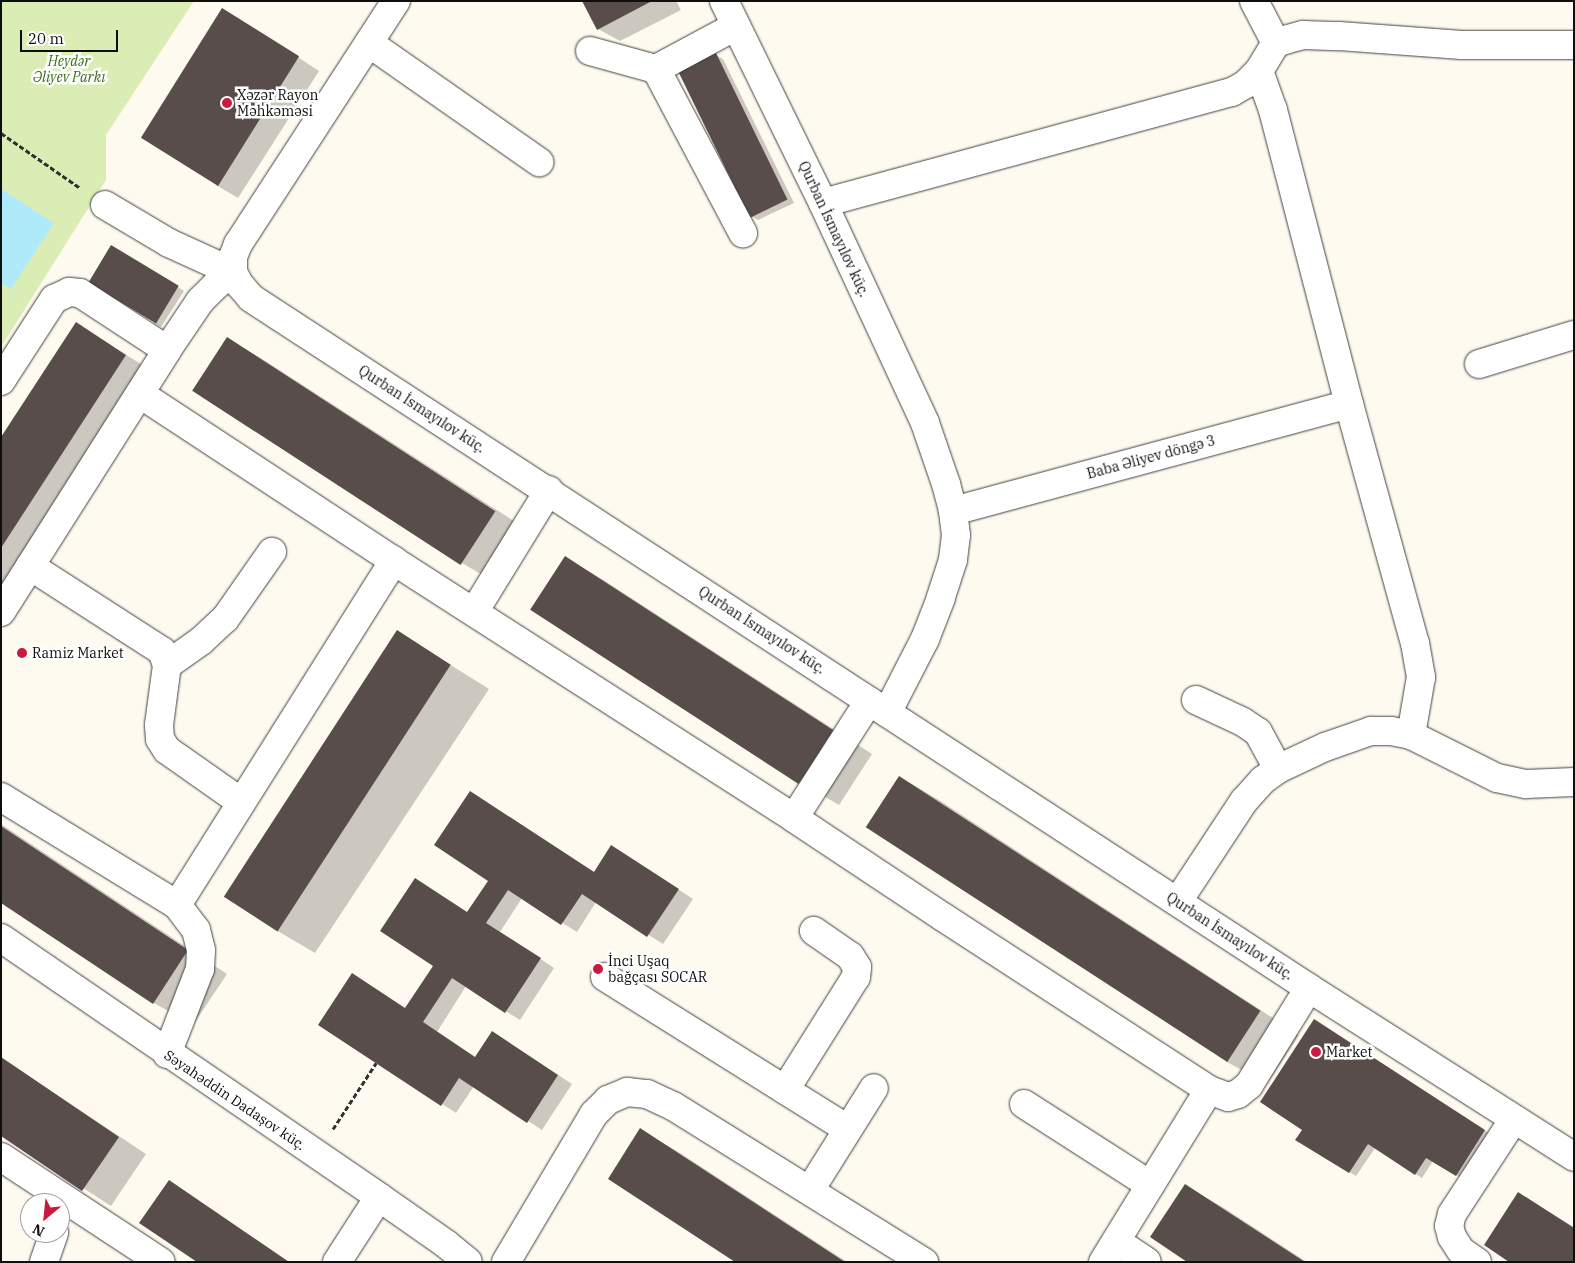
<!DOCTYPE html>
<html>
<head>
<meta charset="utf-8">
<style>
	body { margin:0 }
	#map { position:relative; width:1575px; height:1263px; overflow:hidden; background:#fffaef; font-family:"IBM Plex Serif",serif }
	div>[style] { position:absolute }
	.green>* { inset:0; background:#daedb5 }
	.water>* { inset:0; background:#afeafb }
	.shadow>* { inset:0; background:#0003 }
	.building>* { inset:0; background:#584d4a; transform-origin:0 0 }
	.path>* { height:3px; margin-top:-1.5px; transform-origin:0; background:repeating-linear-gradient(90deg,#303030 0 5px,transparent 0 7.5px) }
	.roads { filter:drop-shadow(0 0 1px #414141) drop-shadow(0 0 1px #414141) }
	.minor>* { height:28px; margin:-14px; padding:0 14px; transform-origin:14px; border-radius:14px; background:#fff }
	.dots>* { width:14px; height:14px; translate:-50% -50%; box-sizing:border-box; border:2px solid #fff; border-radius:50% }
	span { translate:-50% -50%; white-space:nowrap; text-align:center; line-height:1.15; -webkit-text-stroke:5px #fff; paint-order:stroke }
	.park-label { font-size:14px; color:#366c19; font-style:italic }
	.poi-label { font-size:14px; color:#0e0e0e }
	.left { translate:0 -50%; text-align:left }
	.street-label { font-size:14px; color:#0e0e0e }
	.frame { position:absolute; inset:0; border:2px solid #0e0e0e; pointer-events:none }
	.north { position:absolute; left:20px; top:1193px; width:50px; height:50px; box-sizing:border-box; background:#fff; border:1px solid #9f9f9f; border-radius:50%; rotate:208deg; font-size:14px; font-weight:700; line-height:20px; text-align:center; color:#0e0e0e }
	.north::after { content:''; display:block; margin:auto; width:18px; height:22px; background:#ca1a3d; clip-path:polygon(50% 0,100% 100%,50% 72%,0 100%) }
	.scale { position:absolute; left:20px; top:30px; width:98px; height:22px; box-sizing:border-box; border:2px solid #0e0e0e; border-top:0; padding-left:6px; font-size:15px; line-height:18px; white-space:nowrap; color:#0e0e0e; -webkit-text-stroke:4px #fff; paint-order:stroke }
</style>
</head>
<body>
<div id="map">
	<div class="green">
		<div style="clip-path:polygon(1px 1px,194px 1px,106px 135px,106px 180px,1px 347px)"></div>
	</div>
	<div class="water">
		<div style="clip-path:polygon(1px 189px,54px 223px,11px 289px,1px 283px)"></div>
	</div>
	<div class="shadow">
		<div style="clip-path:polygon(584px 1px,676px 1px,681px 10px,620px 41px,598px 29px)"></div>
		<div style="clip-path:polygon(244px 22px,319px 71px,238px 198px,216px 185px)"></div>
		<div style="clip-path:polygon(716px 55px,723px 59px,794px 203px,758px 220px,751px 216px)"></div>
		<div style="clip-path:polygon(118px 250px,184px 291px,161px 327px,154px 323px)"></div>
		<div style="clip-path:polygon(76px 324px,154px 372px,1px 608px,1px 440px)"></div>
		<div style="clip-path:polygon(228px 339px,267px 362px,534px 534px,501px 586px,462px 563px,194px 390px)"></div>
		<div style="clip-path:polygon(566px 558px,605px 581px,872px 754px,839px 805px,800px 782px,532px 610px)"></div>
		<div style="clip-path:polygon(398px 632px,489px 689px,315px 953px,276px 930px)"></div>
		<div style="clip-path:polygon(900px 777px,939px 800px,1299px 1035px,1267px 1084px,1227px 1062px)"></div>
		<div style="clip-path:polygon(471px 792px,594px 872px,626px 855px,693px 899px,663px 944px,596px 902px,577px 932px,522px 898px,500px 932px,554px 968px,520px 1020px,466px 986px,437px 1032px,476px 1058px,506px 1041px,572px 1084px,542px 1130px,474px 1086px,456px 1113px,320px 1025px,406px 1009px,490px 880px)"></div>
		<div style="clip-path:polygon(1px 824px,227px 974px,193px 1025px,154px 1003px,1px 901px)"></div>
		<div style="clip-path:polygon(1321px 1025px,1492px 1135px,1463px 1179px,1433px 1161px,1422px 1178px,1375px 1148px,1356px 1176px,1297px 1139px,1304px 1129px)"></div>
		<div style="clip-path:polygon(1px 1058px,146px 1154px,111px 1206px,1px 1135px)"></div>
		<div style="clip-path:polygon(641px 1130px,680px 1153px,847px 1262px,737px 1262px)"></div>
		<div style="clip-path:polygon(1185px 1186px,1224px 1208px,1307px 1262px,1189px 1262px)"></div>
		<div style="clip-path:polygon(183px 1190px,289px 1262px,199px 1262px)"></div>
		<div style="clip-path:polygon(1519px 1194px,1574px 1227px,1574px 1262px)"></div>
	</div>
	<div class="building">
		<div style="clip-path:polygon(582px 1px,652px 1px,597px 30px)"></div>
		<div style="left:222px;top:8px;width:91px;height:153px;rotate:32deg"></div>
		<div style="left:716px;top:53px;width:163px;height:42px;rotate:64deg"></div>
		<div style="left:111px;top:245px;width:79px;height:44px;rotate:31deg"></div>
		<div style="clip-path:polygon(76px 322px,126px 355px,1px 548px,1px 437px)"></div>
		<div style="left:227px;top:337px;width:320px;height:64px;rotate:33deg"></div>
		<div style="left:565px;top:556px;width:320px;height:64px;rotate:33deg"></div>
		<div style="left:397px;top:630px;width:64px;height:318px;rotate:33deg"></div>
		<div style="left:899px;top:776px;width:431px;height:61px;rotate:33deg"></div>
		<div style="clip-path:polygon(470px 791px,594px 872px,611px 845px,679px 889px,647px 937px,582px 894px,561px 925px,508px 890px,486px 923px,541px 958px,505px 1013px,452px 978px,423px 1022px,475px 1057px,492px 1031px,558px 1075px,527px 1123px,459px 1078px,441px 1106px,318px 1025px,352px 973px,405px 1008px,433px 966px,380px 931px,415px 878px,467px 912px,488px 881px,434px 845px)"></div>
		<div style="clip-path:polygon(1px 826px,188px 950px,153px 1004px,1px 903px)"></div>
		<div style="clip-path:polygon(1314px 1019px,1485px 1130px,1456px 1176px,1426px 1158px,1415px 1175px,1368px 1144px,1349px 1173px,1295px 1140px,1302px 1130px,1260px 1102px)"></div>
		<div style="clip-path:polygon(1px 1057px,119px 1137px,82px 1191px,1px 1136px)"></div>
		<div style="clip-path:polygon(640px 1128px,845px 1262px,735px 1262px,608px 1179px)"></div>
		<div style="clip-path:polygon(169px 1180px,289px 1262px,197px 1262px,139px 1223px)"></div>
		<div style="clip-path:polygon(1185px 1184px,1305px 1262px,1187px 1262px,1150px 1237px)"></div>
		<div style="clip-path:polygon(1518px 1192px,1574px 1228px,1574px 1262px,1509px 1262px,1484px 1245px)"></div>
	</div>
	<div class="path">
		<div style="left:1px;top:133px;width:96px;rotate:34.8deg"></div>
		<div style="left:333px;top:1129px;width:79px;rotate:-56.9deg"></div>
	</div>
	<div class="roads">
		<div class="minor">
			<div style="left:396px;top:1px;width:290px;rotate:123deg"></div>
			<div style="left:238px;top:244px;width:14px;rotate:111deg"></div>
			<div style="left:233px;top:257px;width:15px;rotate:90deg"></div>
			<div style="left:233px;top:272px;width:13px;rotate:63deg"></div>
			<div style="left:239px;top:284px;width:18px;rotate:49deg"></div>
			<div style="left:251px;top:298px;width:1263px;rotate:33.11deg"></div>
			<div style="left:1309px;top:988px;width:314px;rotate:32.5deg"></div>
			<div style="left:724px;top:1px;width:225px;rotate:63.9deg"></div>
			<div style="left:823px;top:203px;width:242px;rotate:65.1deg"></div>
			<div style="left:925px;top:423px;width:65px;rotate:71deg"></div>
			<div style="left:946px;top:484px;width:28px;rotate:75deg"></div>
			<div style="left:953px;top:511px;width:24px;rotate:83deg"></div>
			<div style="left:956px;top:535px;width:25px;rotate:97deg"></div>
			<div style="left:953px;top:560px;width:40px;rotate:108deg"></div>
			<div style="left:941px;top:598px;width:44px;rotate:111.3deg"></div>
			<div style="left:925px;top:639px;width:83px;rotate:117.2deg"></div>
			<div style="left:1254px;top:1px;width:47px;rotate:62.4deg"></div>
			<div style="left:736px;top:26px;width:91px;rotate:151.7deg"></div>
			<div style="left:656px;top:69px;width:186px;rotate:62.1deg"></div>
			<div style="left:369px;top:43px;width:208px;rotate:35deg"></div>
			<div style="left:590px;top:51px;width:68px;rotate:15.3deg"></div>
			<div style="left:1259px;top:71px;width:41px;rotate:70.3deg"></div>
			<div style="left:1273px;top:110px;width:304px;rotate:75.5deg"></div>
			<div style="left:1349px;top:404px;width:248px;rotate:74.6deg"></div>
			<div style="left:1415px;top:643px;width:35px;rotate:80deg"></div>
			<div style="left:1421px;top:677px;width:59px;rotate:99.8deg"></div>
			<div style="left:823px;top:203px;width:424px;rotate:-15.2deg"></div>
			<div style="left:1232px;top:92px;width:16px;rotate:-30deg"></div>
			<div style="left:1246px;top:84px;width:18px;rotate:-45deg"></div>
			<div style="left:1259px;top:71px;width:33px;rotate:-59deg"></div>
			<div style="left:1276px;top:43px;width:13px;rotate:-18deg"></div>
			<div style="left:1288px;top:39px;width:16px;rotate:-15deg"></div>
			<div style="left:1303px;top:35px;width:36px;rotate:2deg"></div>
			<div style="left:1339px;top:36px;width:123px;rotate:4.2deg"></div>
			<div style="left:1462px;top:45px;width:112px"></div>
			<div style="left:105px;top:205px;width:74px;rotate:30.7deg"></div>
			<div style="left:169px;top:243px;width:70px;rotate:24.4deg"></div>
			<div style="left:1479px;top:364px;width:99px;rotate:-17deg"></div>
			<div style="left:1px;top:381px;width:98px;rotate:-57.1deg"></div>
			<div style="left:54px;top:299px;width:17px;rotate:-25deg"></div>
			<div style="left:69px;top:292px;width:11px;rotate:5deg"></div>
			<div style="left:80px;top:293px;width:104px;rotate:33.2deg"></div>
			<div style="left:140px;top:394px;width:304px;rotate:33.3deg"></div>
			<div style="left:394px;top:561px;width:475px;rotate:32.7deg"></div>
			<div style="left:794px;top:818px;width:179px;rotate:33.6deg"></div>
			<div style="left:943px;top:917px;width:317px;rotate:33deg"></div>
			<div style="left:953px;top:511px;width:410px;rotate:-15.1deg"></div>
			<div style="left:30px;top:566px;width:157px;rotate:32.8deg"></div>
			<div style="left:162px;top:651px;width:15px;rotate:70deg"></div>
			<div style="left:167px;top:665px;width:61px;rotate:97.6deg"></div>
			<div style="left:159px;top:725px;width:14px;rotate:86deg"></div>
			<div style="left:160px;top:739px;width:13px;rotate:58deg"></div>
			<div style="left:167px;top:750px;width:90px;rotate:35.1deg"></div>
			<div style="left:1px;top:612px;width:310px;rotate:-57.6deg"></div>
			<div style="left:167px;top:350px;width:59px;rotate:-56deg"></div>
			<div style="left:200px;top:301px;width:23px;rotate:-45deg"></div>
			<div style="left:216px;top:285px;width:21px;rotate:-37deg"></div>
			<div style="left:474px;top:612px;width:143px;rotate:-58.4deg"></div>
			<div style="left:167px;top:665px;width:42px;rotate:-35.2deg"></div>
			<div style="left:201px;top:641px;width:33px;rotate:-43deg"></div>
			<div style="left:225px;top:619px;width:82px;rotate:-55deg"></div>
			<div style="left:1196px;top:700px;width:52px;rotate:25.1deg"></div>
			<div style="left:1243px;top:722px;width:18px;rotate:34deg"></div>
			<div style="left:1258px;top:732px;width:42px;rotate:61.6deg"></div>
			<div style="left:1px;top:797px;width:206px;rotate:31.5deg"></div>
			<div style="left:794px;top:818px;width:139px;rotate:-57.3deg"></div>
			<div style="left:1178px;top:901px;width:120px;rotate:-56.6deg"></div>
			<div style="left:1244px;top:801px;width:28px;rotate:-48deg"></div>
			<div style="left:1263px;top:780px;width:19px;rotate:-36deg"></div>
			<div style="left:1278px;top:769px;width:52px;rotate:-25.1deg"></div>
			<div style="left:1325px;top:747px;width:49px;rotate:-19.2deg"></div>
			<div style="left:1371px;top:731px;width:20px"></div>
			<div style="left:1391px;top:731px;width:20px;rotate:11deg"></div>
			<div style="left:1411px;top:735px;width:96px;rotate:26.6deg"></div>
			<div style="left:1497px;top:778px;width:30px;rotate:12deg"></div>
			<div style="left:1526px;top:784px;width:48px;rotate:-2.4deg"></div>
			<div style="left:1px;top:938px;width:458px;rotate:34.4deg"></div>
			<div style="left:379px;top:1197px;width:82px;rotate:35deg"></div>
			<div style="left:446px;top:1244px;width:28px;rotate:39deg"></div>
			<div style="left:605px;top:977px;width:286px;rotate:32.1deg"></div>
			<div style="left:167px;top:1054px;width:91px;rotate:-68.8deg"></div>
			<div style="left:200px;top:969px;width:19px;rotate:-87deg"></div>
			<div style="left:201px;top:950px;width:21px;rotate:-104deg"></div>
			<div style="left:196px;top:930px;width:31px;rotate:-127deg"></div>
			<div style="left:177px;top:905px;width:407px;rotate:-57.8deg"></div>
			<div style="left:785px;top:1090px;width:133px;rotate:-57.9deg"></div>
			<div style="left:856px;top:977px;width:10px;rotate:-84deg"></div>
			<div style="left:857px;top:967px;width:13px;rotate:-122deg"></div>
			<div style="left:850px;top:956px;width:44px;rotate:-145.2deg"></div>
			<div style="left:1024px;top:1104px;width:150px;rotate:32.7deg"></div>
			<div style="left:1px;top:1157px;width:191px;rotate:33.3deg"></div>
			<div style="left:810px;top:1190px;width:120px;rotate:-57.9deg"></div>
			<div style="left:1116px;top:1241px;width:37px;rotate:34deg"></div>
			<div style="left:44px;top:1262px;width:31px;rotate:-71deg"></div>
			<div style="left:337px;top:1262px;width:77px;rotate:-57.1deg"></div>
			<div style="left:506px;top:1262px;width:172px;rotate:-59.3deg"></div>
			<div style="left:594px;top:1114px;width:20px;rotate:-45deg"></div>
			<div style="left:608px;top:1100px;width:21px;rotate:-23deg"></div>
			<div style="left:627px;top:1092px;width:20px;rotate:6deg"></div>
			<div style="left:647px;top:1094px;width:29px;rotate:25deg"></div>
			<div style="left:673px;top:1106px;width:296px;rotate:31.9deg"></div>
			<div style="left:1103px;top:1262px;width:202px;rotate:-58.4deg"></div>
			<div style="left:1209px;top:1090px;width:20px;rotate:20deg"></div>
			<div style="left:1228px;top:1097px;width:10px;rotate:-17deg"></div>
			<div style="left:1238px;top:1094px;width:14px;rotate:-39deg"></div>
			<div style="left:1249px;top:1085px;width:114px;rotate:-58.3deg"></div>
			<div style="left:1477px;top:1262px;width:19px;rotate:-145deg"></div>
			<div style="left:1461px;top:1251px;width:17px;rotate:-123deg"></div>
			<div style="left:1452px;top:1237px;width:11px;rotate:-105deg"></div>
			<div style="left:1449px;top:1226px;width:12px;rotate:-76deg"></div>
			<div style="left:1452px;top:1214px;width:113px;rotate:-56.9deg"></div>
		</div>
	</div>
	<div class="dots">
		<div style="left:227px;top:103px;background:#ca1a3d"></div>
		<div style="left:22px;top:653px;background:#ca1a3d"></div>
		<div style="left:598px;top:969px;background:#ca1a3d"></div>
		<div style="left:1316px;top:1052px;background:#ca1a3d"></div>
	</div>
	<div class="park-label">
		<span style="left:69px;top:69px">Heydər<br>Əliyev Parkı</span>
	</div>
	<div class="poi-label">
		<span class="left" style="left:237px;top:103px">Xəzər Rayon<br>Məhkəməsi</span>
		<span class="left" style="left:32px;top:653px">Ramiz Market</span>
		<span class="left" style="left:608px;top:969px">İnci Uşaq<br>bağçası SOCAR</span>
		<span class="left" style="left:1326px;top:1052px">Market</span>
	</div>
	<div class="street-label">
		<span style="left:834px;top:229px;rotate:65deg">Qurban İsmayılov küç.</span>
		<span style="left:422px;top:409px;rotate:33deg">Qurban İsmayılov küç.</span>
		<span style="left:1151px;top:457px;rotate:-15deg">Baba Əliyev döngə 3</span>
		<span style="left:762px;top:630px;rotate:33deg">Qurban İsmayılov küç.</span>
		<span style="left:1230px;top:936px;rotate:33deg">Qurban İsmayılov küç.</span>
		<span style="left:235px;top:1100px;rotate:34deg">Səyahəddin Dadaşov küç.</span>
	</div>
	<div class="frame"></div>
	<div class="north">N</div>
	<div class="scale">20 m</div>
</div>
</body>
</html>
